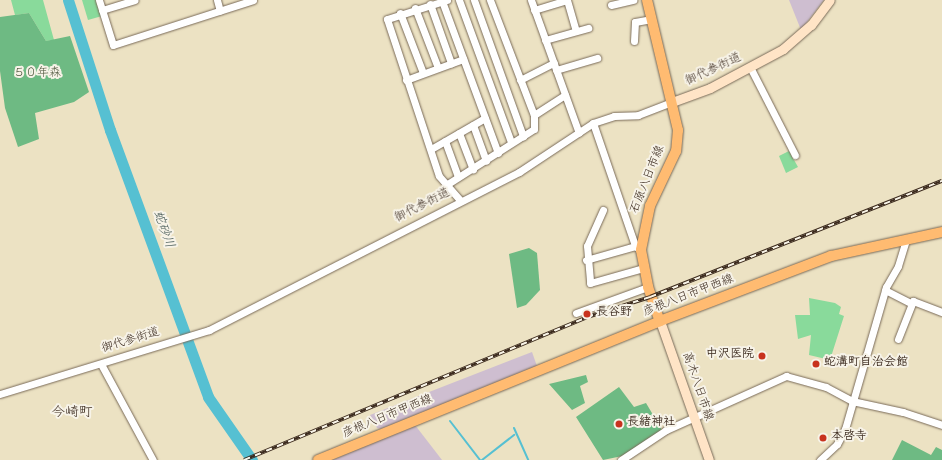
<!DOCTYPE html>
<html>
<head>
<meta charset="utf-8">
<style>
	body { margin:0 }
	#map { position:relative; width:942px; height:460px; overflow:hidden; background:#ece2c3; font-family:"Gochi Hand","Klee One",sans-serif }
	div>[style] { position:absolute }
	.industrial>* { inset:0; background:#cebed0 }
	.green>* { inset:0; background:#89da9b }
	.forest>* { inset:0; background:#6eba83 }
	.stream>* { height:2px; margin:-1px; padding:0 1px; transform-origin:1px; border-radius:1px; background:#56c0d2 }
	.river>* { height:11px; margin:-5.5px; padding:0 5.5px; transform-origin:5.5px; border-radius:5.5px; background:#56c0d2 }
	.roads { filter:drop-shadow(0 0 1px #796a58) drop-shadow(0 0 1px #796a58) }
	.street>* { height:7px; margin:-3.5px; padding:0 3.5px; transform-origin:3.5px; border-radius:3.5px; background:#fff }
	.secondary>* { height:9px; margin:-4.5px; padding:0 4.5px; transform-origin:4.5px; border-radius:4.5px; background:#ffe4c6 }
	.primary>* { height:10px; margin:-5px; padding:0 5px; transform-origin:5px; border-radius:5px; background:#ffbb71 }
	.rail>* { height:3.5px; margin-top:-1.75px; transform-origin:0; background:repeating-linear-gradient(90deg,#f7f3e8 0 6px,#3b2a1e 0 12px); box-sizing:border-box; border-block:1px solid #3b2a1e }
	.dots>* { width:11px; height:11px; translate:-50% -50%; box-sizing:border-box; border:2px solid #f7f3e8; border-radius:50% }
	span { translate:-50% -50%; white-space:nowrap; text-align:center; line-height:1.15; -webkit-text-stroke:4px #f7f3e8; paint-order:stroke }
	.street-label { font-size:12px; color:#3b2a1e }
	.park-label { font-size:12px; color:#4e563d }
	.poi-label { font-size:12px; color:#3b2a1e; font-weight:700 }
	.left { translate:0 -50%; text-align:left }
	.right { translate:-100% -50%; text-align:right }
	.water-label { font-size:13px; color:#435754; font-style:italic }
	.quarter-label { font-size:14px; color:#3b2a1e }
</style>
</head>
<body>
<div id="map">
	<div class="industrial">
		<div style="clip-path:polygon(789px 0,824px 0,801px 30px)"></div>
		<div style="clip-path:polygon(532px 352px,538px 369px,381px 429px,377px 428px,370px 415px)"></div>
		<div style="clip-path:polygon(415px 425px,442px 460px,332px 460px)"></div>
	</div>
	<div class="green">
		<div style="clip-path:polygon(11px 0,43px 0,54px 40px,46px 41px,29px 13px,15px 15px)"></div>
		<div style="clip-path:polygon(82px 0,97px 0,102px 16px,88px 20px)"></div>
		<div style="clip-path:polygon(789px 151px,798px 167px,786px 173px,779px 156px)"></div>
		<div style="clip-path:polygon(809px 298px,835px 303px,841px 307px,839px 314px,844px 316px,830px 360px,809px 355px,811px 335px,798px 339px,795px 315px,810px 315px)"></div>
	</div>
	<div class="forest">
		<div style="clip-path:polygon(29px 13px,46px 41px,70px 36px,89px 92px,74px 102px,35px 113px,39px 139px,18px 147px,5px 108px,0 71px,0 17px)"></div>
		<div style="clip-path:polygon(529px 248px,537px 253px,540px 290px,526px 305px,517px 308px,509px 254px)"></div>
		<div style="clip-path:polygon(586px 375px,588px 382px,580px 386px,585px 403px,572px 410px,549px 384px)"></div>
		<div style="clip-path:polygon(619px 387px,634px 407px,646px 403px,662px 430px,632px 454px,603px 460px,576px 417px)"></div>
		<div style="clip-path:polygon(902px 440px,931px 455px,936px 447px,942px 450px,942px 460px,892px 460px)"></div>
	</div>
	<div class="stream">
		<div style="left:450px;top:421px;width:49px;rotate:52.4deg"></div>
		<div style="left:514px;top:428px;width:35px;rotate:66deg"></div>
		<div style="left:482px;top:460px;width:41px;rotate:-38deg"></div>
	</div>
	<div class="river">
		<div style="left:68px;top:0;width:137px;rotate:72.1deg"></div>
		<div style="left:110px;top:130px;width:284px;rotate:69.8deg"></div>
		<div style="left:208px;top:397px;width:77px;rotate:55.1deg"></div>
	</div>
	<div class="roads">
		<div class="street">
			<div style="left:99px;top:0;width:47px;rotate:72.7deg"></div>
			<div style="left:113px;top:45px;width:147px;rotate:-17.8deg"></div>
			<div style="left:217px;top:0;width:11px;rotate:75deg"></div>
			<div style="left:447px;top:0;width:63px;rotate:162.4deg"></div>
			<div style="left:387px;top:19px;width:165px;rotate:71.7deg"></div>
			<div style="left:439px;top:176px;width:33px;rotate:49deg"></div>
			<div style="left:459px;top:0;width:151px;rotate:69.9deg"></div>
			<div style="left:474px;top:0;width:145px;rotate:70.2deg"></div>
			<div style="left:490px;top:0;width:123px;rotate:69.1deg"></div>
			<div style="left:531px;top:0;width:141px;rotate:70.2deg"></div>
			<div style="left:567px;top:0;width:32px;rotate:74deg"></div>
			<div style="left:442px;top:1px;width:162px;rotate:69.8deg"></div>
			<div style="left:430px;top:4px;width:63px;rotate:70.4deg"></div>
			<div style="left:611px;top:5px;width:23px;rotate:-13deg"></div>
			<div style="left:415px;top:8px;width:64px;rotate:69deg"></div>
			<div style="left:102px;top:10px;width:34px;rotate:-17deg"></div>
			<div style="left:534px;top:10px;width:34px;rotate:-17deg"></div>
			<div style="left:400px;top:13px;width:64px;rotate:69deg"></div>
			<div style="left:545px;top:40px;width:45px;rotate:-15.6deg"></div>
			<div style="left:634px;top:41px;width:19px;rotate:-87deg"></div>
			<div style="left:635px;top:22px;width:17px;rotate:-10deg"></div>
			<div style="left:750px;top:67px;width:99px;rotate:62.9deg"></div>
			<div style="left:556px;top:70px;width:43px;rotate:-16.3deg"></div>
			<div style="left:406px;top:80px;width:61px;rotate:-20.2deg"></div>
			<div style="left:520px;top:80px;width:38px;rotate:-27deg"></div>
			<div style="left:593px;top:123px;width:130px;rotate:71.1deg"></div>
			<div style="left:635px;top:246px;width:7px;rotate:34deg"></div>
			<div style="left:473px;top:125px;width:38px;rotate:70deg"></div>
			<div style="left:459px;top:133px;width:39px;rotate:69deg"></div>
			<div style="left:445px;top:141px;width:38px;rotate:70deg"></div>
			<div style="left:431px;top:149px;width:62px;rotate:-29.9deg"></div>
			<div style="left:446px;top:185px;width:104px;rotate:-32.5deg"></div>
			<div style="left:534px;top:129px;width:14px;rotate:-90deg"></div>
			<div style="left:534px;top:115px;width:37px;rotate:-33deg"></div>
			<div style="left:603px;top:210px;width:39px;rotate:114deg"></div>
			<div style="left:587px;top:246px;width:37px;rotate:85deg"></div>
			<div style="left:590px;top:283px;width:55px;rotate:-15.8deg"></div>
			<div style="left:586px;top:260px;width:51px;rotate:-15.9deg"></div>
			<div style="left:885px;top:290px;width:30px;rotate:27deg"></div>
			<div style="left:576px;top:313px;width:77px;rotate:-19.9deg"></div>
			<div style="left:898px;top:339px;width:41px;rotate:-68.5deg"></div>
			<div style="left:913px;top:301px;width:31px;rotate:21deg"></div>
			<div style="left:101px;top:364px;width:109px;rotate:61.6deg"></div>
			<div style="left:0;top:394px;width:219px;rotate:-17deg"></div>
			<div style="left:209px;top:330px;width:348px;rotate:-27deg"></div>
			<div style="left:519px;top:172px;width:89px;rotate:-33.5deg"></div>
			<div style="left:593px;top:123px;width:22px;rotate:-18deg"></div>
			<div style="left:614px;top:116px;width:24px;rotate:-2deg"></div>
			<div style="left:638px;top:115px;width:36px;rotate:-21deg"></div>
			<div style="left:621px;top:460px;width:54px;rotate:-33.7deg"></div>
			<div style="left:666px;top:430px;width:132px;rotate:-24.2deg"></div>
			<div style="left:786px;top:376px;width:41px;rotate:15.4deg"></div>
			<div style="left:826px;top:387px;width:30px;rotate:28deg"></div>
			<div style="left:852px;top:401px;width:52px;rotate:12.2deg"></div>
			<div style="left:903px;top:412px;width:41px;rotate:18.4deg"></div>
			<div style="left:820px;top:460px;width:23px;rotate:-43deg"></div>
			<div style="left:837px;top:444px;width:17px;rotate:-62deg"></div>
			<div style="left:845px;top:429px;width:148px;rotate:-73.9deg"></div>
			<div style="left:886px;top:287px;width:24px;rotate:-60deg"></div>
			<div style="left:898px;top:266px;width:28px;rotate:-73deg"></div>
		</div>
		<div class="secondary">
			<div style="left:672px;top:102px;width:40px;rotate:-20.2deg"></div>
			<div style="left:710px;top:88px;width:83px;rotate:-28.1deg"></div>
			<div style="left:783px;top:49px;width:37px;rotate:-41deg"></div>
			<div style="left:811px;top:25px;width:31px;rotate:-53deg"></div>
			<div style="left:660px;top:321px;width:147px;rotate:70.6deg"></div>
		</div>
		<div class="primary">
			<div style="left:647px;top:0;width:134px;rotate:76.6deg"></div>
			<div style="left:678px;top:130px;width:21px;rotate:95deg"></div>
			<div style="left:676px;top:151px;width:61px;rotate:115.3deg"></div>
			<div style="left:650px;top:206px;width:45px;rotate:101.6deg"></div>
			<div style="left:641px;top:250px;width:38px;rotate:79deg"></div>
			<div style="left:648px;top:287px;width:36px;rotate:71deg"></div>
			<div style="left:318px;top:460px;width:369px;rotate:-22.1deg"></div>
			<div style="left:660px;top:321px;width:183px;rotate:-20.8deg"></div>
			<div style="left:831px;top:256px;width:114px;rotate:-12.2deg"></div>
		</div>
	</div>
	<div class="rail">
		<div style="left:244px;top:460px;width:372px;rotate:-22.6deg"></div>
		<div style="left:587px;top:317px;width:66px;rotate:-17.6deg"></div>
		<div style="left:650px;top:297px;width:314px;rotate:-21.7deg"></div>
	</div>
	<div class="dots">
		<div style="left:587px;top:314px;background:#c8321e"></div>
		<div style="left:762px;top:356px;background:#c8321e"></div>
		<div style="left:816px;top:364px;background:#c8321e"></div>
		<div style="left:619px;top:424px;background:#c8321e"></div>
		<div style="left:823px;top:438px;background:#c8321e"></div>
	</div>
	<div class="street-label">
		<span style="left:714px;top:71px;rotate:-25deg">御代参街道</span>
		<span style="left:649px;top:180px;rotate:-68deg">石原八日市線</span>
		<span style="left:423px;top:207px;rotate:-27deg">御代参街道</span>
		<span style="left:689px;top:297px;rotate:-21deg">彦根八日市甲西線</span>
		<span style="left:131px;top:342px;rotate:-17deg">御代参街道</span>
		<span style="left:696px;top:387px;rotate:71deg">高木八日市線</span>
		<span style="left:388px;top:418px;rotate:-22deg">彦根八日市甲西線</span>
	</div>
	<div class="park-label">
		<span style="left:37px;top:75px">５０年森</span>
	</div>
	<div class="poi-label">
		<span class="left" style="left:596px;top:314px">長谷野</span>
		<span class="right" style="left:754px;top:356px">中沢医院</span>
		<span class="left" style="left:824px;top:364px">蛇溝町自治会館</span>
		<span class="left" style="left:627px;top:424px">長緒神社</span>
		<span class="left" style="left:831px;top:438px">本啓寺</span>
	</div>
	<div class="water-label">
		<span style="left:162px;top:230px;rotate:70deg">蛇砂川</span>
	</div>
	<div class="quarter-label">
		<span style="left:72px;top:414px">今崎町</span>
	</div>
</div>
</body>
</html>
